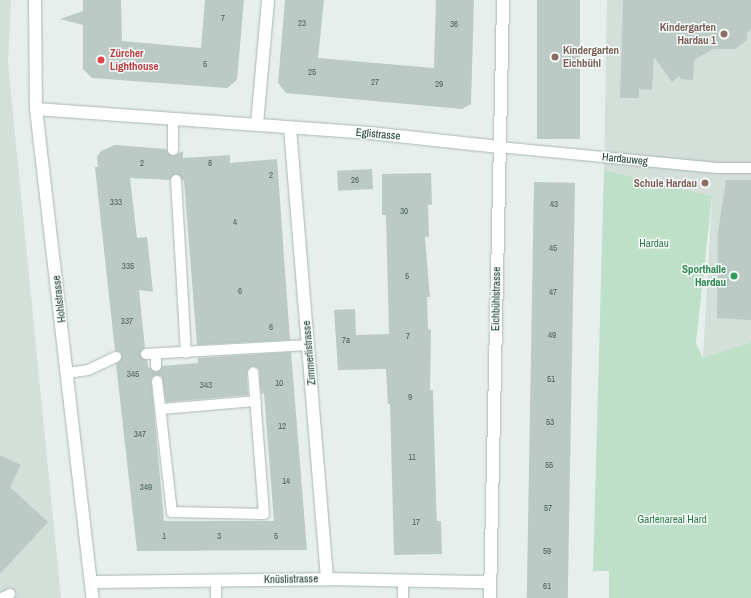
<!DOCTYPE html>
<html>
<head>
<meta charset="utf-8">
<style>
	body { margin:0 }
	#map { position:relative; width:751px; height:598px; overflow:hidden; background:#e6efeb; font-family:"Archivo Narrow",sans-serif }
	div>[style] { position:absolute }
	.built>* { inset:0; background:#d4dfda }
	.green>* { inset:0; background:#bfe0c8 }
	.building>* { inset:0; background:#bbcac4; transform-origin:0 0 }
	.roads { filter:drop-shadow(0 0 1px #a8b8b2) drop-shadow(0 0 1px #a8b8b2) }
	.lane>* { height:10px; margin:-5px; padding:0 5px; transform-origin:5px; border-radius:5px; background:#fff }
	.street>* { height:12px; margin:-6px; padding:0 6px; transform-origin:6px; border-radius:6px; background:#fff }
	.secondary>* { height:12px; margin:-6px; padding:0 6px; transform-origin:6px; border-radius:6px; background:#fff }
	.dots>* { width:11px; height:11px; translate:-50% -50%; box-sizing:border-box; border:2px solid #f7fbf9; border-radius:50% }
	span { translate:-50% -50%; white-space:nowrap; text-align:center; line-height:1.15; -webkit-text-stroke:3px #f7fbf9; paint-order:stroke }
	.number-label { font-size:9px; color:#4a645c }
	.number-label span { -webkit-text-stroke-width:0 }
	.education-label { font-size:11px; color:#785e54; font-weight:700 }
	.right { translate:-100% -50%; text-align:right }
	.left { translate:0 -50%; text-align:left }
	.health-label { font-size:11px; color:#be3a42; font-weight:700 }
	.street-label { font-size:11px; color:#24423a }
	.park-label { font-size:11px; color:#2d7a4b }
	.leisure-label { font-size:11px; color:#27864d; font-weight:700 }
</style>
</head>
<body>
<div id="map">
	<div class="built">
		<div style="clip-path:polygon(0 0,11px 0,8px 64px,61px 598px,0 598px)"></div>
		<div style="clip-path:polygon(607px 0,751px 0,751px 342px,703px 358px,712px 196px,604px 170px)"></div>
	</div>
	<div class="green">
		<div style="clip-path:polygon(604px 170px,712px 196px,696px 343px,703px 358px,751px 342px,751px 598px,609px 598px,609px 571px,593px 571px)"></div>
	</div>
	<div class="building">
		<div style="clip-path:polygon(83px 0,121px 0,122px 41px,201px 48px,205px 0,244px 0,237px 80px,227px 88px,92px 78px,83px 69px,83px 25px,60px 19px,83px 11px)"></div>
		<div style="clip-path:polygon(285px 0,324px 0,318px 58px,434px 68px,436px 0,474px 0,471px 104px,462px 109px,286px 93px,278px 83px)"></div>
		<div style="left:537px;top:0;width:43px;height:139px"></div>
		<div style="clip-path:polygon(623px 0,751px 0,751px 29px,747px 33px,747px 40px,735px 49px,713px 49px,694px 60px,693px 80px,681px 79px,679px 76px,672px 82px,654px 57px,652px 90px,639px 89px,639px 98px,620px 98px)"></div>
		<div style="clip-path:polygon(evenodd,115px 145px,166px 149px,173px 156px,183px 151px,183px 158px,230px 155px,230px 163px,277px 159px,290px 340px,197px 345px,184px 181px,176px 174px,170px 180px,130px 178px,137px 238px,147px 237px,153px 292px,139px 290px,145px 348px,140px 355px,147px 360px,148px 367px,156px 372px,162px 366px,198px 363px,198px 358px,291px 352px,307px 550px,137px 551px,116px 364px,122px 357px,120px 352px,115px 351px,95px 167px,98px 167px,97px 157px,101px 151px,115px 145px,252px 366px,259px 369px,261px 394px,264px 393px,274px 521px,164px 521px,151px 378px,157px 375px,162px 377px,166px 402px,248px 395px,247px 372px,252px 366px)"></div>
		<div style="left:372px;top:169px;width:20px;height:35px;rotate:87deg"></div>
		<div style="clip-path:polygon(431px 173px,432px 205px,428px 205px,429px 237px,425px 237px,430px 297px,427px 297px,428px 329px,431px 330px,430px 390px,433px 390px,436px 500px,437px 521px,441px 521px,442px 554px,394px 555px,390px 404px,388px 404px,386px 369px,338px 370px,334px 310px,355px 309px,356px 335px,389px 334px,386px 215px,382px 215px,382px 174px)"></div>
		<div style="clip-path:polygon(726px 180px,751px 180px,751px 320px,717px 318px,718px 233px)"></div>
		<div style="left:534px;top:182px;width:41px;height:416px;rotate:1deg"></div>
		<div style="clip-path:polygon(0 455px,21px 465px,10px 487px,48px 522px,0 574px)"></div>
	</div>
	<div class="roads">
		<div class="lane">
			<div style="left:173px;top:119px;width:31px;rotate:90deg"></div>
			<div style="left:499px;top:147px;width:219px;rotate:5.5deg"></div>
			<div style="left:717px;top:168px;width:34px"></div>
			<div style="left:176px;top:180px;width:173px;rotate:86.7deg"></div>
			<div style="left:146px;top:354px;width:163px;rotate:-3.2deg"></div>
			<div style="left:156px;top:355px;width:11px;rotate:90deg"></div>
			<div style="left:67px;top:373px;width:21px;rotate:-8deg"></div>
			<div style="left:88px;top:370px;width:31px;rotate:-25deg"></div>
			<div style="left:157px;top:381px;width:132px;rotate:83.5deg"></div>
			<div style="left:172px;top:512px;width:92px;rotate:1.2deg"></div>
			<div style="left:264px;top:514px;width:142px;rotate:-94.4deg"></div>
			<div style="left:161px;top:409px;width:95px;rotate:-4.8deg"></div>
			<div style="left:216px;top:580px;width:18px;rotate:90deg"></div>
			<div style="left:403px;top:580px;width:18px;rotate:90deg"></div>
			<div style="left:2px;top:598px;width:9px;rotate:-27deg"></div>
		</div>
		<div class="street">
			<div style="left:36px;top:109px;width:335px;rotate:4.1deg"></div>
			<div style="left:370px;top:133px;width:130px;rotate:6.2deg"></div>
			<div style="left:257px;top:124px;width:124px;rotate:-84.9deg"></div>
			<div style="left:290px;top:128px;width:453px;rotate:85.3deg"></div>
			<div style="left:92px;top:582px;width:235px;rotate:-0.7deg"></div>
			<div style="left:327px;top:579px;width:163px;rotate:1.1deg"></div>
			<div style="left:490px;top:598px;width:598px;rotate:-88.75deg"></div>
		</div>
		<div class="secondary">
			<div style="left:35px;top:0;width:109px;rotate:89.5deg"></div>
			<div style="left:36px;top:109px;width:492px;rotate:83.4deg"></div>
		</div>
	</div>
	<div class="dots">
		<div style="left:724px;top:34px;background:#8d6e63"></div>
		<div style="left:555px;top:57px;background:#8d6e63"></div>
		<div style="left:101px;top:60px;background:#e0444e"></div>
		<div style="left:705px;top:183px;background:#8d6e63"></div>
		<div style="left:734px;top:276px;background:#2e9e5b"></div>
	</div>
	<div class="number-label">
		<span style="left:223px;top:18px">7</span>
		<span style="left:302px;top:23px">23</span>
		<span style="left:454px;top:24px">36</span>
		<span style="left:205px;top:64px">5</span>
		<span style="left:312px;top:72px">25</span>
		<span style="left:375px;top:82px">27</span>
		<span style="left:439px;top:84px">29</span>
		<span style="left:142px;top:163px">2</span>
		<span style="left:210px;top:163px">8</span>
		<span style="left:271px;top:175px">2</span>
		<span style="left:355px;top:180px">26</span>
		<span style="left:116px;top:202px">333</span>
		<span style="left:554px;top:204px">43</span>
		<span style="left:404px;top:211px">30</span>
		<span style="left:235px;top:222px">4</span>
		<span style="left:553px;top:248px">45</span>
		<span style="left:128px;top:266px">335</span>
		<span style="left:407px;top:276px">5</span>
		<span style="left:240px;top:291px">6</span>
		<span style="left:553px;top:292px">47</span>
		<span style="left:127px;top:321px">337</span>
		<span style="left:271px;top:327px">6</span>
		<span style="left:552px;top:335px">49</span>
		<span style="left:408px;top:336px">7</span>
		<span style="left:346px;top:340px">7a</span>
		<span style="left:133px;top:374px">345</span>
		<span style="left:551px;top:379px">51</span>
		<span style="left:279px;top:383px">10</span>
		<span style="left:206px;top:385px">343</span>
		<span style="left:410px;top:397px">9</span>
		<span style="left:550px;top:422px">53</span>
		<span style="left:282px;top:426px">12</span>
		<span style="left:140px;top:434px">347</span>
		<span style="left:412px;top:457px">11</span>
		<span style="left:549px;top:465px">55</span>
		<span style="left:286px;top:481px">14</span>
		<span style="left:146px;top:487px">349</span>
		<span style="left:548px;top:508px">57</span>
		<span style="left:416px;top:522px">17</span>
		<span style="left:164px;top:536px">1</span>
		<span style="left:219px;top:536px">3</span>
		<span style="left:276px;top:536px">5</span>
		<span style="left:547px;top:551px">59</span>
		<span style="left:547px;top:586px">61</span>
	</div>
	<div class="education-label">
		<span class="right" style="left:716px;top:34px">Kindergarten<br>Hardau 1</span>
		<span class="left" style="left:563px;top:57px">Kindergarten<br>Eichbühl</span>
		<span class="right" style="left:697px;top:183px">Schule Hardau</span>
	</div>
	<div class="health-label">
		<span class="left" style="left:110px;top:60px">Zürcher<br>Lighthouse</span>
	</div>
	<div class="street-label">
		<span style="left:378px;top:134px;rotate:5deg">Eglistrasse</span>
		<span style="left:625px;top:159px;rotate:6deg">Hardauweg</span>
		<span style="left:59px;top:299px;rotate:-97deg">Hohlstrasse</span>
		<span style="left:496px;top:299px;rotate:-89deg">Eichbühlstrasse</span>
		<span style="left:309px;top:353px;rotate:-95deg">Zimmerlistrasse</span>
		<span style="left:291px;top:579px;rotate:-1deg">Knüslistrasse</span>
	</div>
	<div class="park-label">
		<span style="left:654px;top:243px">Hardau</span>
		<span style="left:672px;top:519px">Gartenareal Hard</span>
	</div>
	<div class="leisure-label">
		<span class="right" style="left:726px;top:276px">Sporthalle<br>Hardau</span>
	</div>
</div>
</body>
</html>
